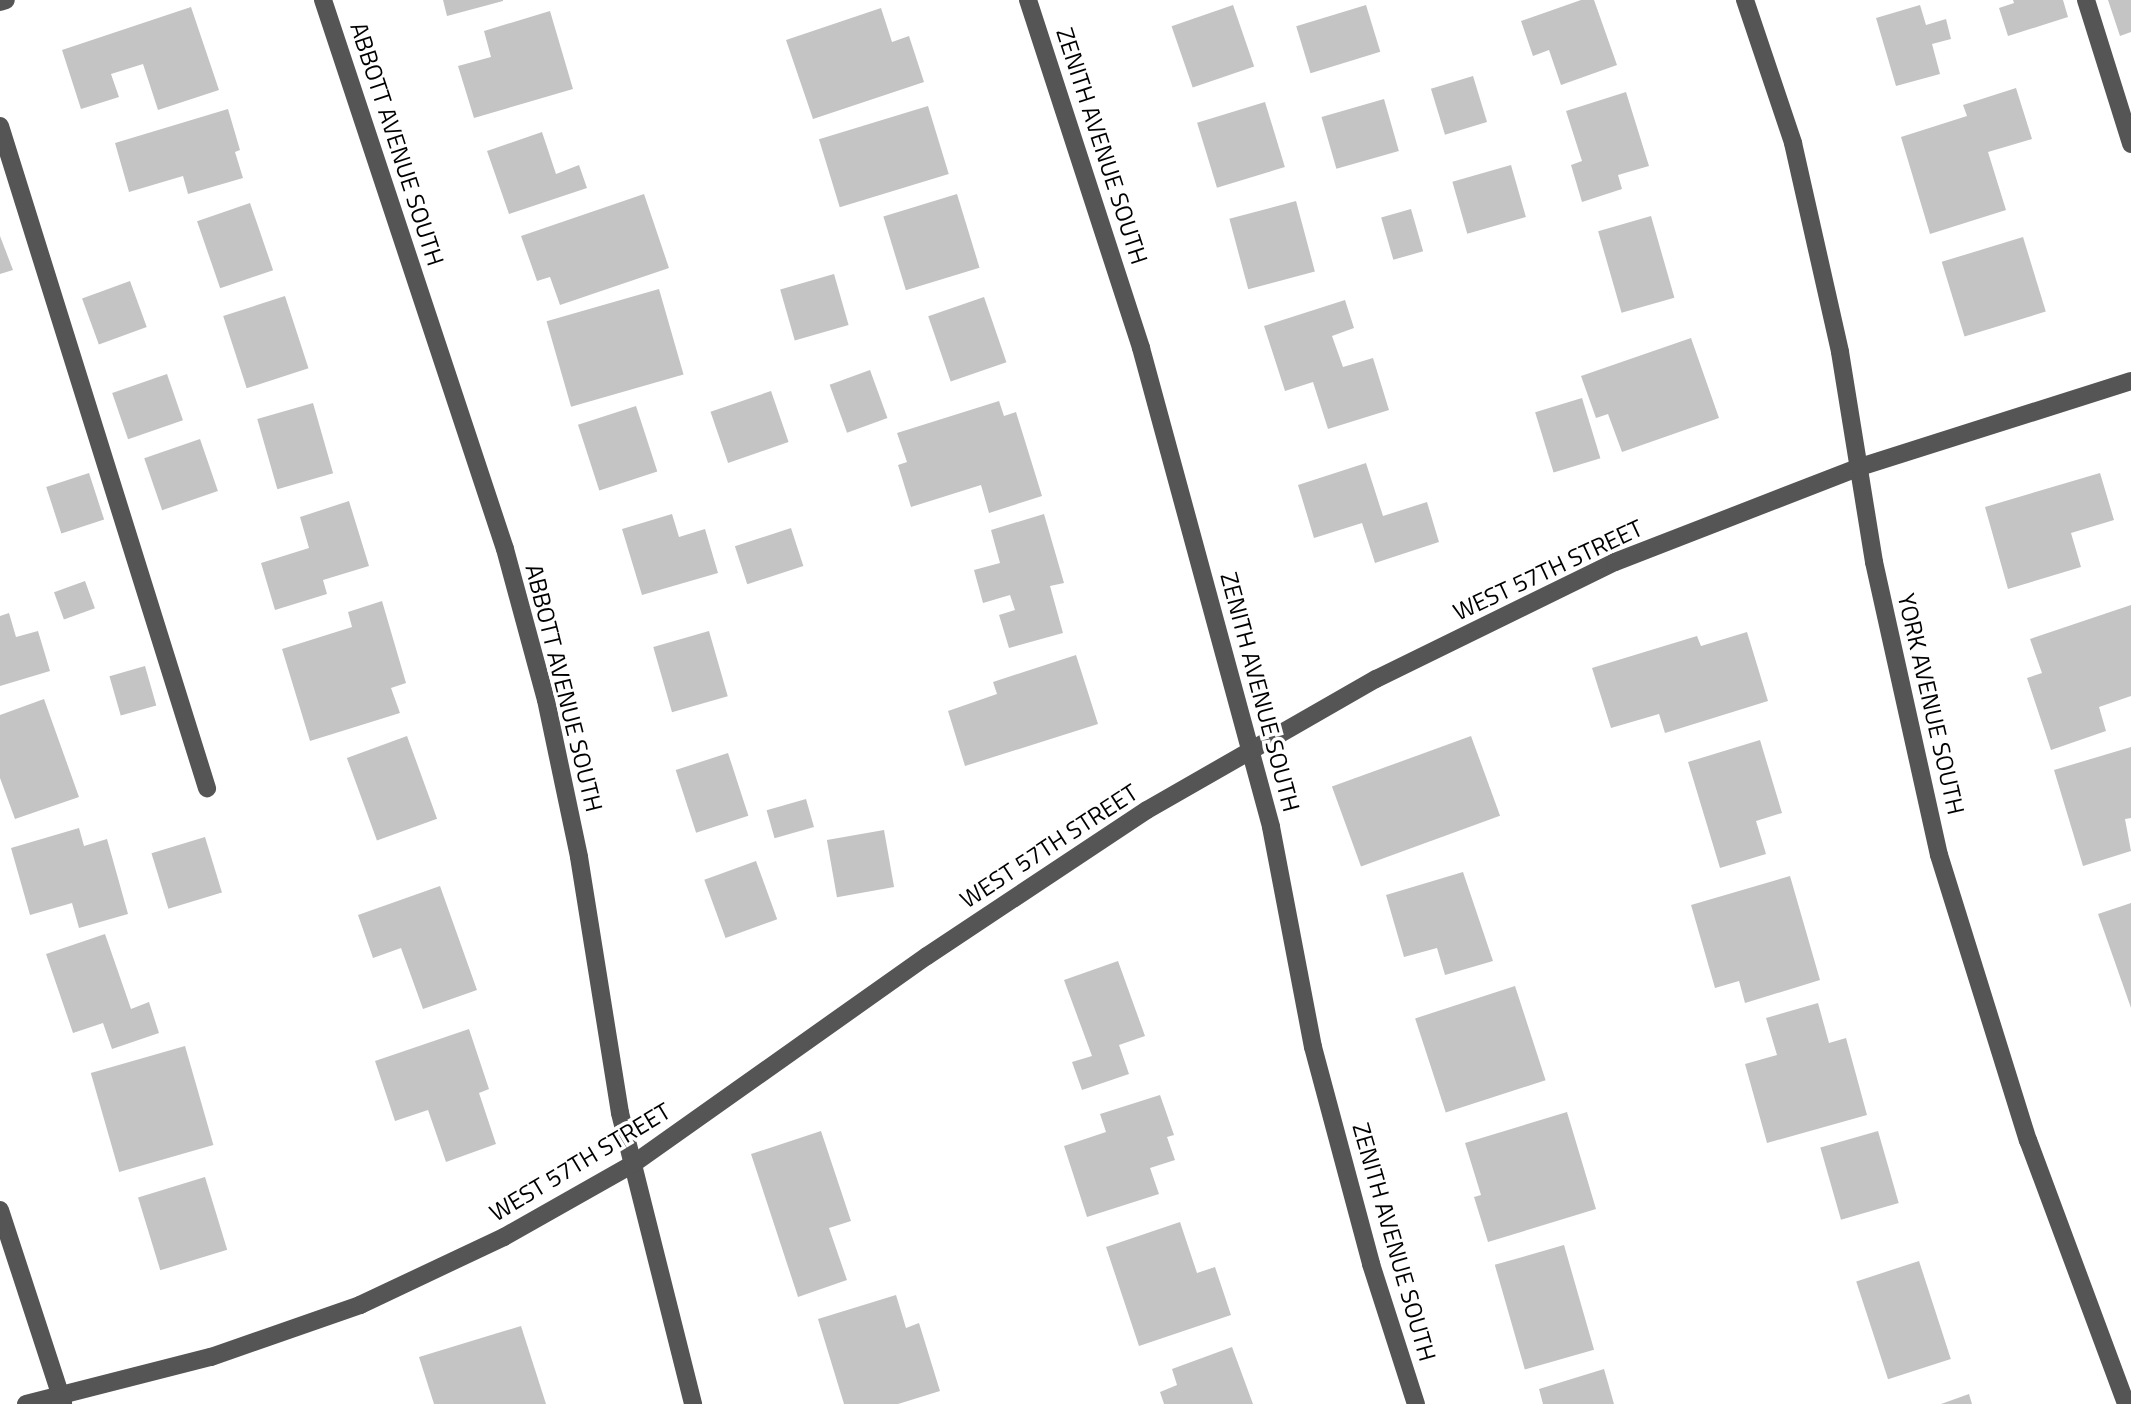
<!DOCTYPE html>
<html>
<head>
<meta charset="utf-8">
<style>
	body { margin:0 }
	#map { position:relative; width:2131px; height:1404px; overflow:hidden; background:#fff; font-family:"Titillium Web",sans-serif }
	div>[style] { position:absolute }
	.building>* { inset:0; background:#c4c4c4; transform-origin:0 0 }
	.minor>* { height:18px; margin:-9px; padding:0 9px; transform-origin:9px; border-radius:9px; background:#555 }
	span { translate:-50% -50%; white-space:nowrap; text-align:center; line-height:1.15; -webkit-text-stroke:7px #fff; paint-order:stroke }
	.street-label { font-size:24px; color:#000 }
</style>
</head>
<body>
<div id="map">
	<div class="building">
		<div style="clip-path:polygon(443px 0,503px 0,503px 1px,447px 16px)"></div>
		<div style="clip-path:polygon(1581px 0,1594px 0,1617px 65px,1561px 85px,1549px 50px,1533px 56px,1521px 21px)"></div>
		<div style="clip-path:polygon(2013px 0,2063px 0,2068px 17px,2008px 36px,1999px 8px,2014px 3px)"></div>
		<div style="clip-path:polygon(2108px 0,2131px 0,2131px 32px,2120px 36px)"></div>
		<div style="left:1233px;top:5px;width:65px;height:65px;rotate:71deg"></div>
		<div style="left:1366px;top:5px;width:49px;height:73px;rotate:73deg"></div>
		<div style="clip-path:polygon(1920px 5px,1926px 25px,1946px 19px,1951px 39px,1932px 44px,1940px 74px,1896px 86px,1876px 18px)"></div>
		<div style="clip-path:polygon(191px 7px,219px 90px,158px 110px,143px 64px,111px 74px,119px 97px,81px 109px,62px 50px)"></div>
		<div style="clip-path:polygon(881px 8px,892px 42px,909px 36px,924px 82px,813px 119px,786px 40px)"></div>
		<div style="clip-path:polygon(550px 11px,573px 89px,474px 118px,458px 66px,491px 57px,484px 31px)"></div>
		<div style="left:1473px;top:76px;width:48px;height:44px;rotate:73deg"></div>
		<div style="clip-path:polygon(2016px 88px,2032px 139px,1988px 152px,2006px 210px,1930px 234px,1901px 137px,1967px 116px,1963px 105px)"></div>
		<div style="clip-path:polygon(1626px 92px,1649px 166px,1618px 175px,1622px 189px,1582px 202px,1571px 165px,1582px 161px,1566px 111px)"></div>
		<div style="left:1384px;top:99px;width:54px;height:65px;rotate:74deg"></div>
		<div style="left:1265px;top:102px;width:68px;height:71px;rotate:73deg"></div>
		<div style="left:928px;top:106px;width:71px;height:114px;rotate:73deg"></div>
		<div style="clip-path:polygon(228px 109px,240px 150px,235px 152px,243px 178px,188px 194px,183px 176px,129px 192px,115px 143px)"></div>
		<div style="clip-path:polygon(542px 132px,556px 174px,579px 165px,587px 188px,509px 214px,487px 151px)"></div>
		<div style="left:1511px;top:165px;width:54px;height:61px;rotate:74deg"></div>
		<div style="clip-path:polygon(644px 194px,669px 268px,560px 305px,550px 277px,537px 281px,521px 236px)"></div>
		<div style="left:957px;top:194px;width:77px;height:77px;rotate:73deg"></div>
		<div style="left:1296px;top:201px;width:73px;height:69px;rotate:75deg"></div>
		<div style="left:250px;top:203px;width:71px;height:56px;rotate:71deg"></div>
		<div style="left:1411px;top:209px;width:44px;height:31px;rotate:74deg"></div>
		<div style="left:1651px;top:216px;width:85px;height:55px;rotate:74deg"></div>
		<div style="clip-path:polygon(0 236px,13px 270px,0 274px)"></div>
		<div style="left:2023px;top:237px;width:78px;height:85px;rotate:73deg"></div>
		<div style="left:834px;top:274px;width:53px;height:56px;rotate:74deg"></div>
		<div style="left:130px;top:281px;width:49px;height:51px;rotate:70deg"></div>
		<div style="left:659px;top:289px;width:89px;height:117px;rotate:74deg"></div>
		<div style="left:285px;top:296px;width:76px;height:65px;rotate:72deg"></div>
		<div style="left:984px;top:297px;width:69px;height:59px;rotate:71deg"></div>
		<div style="clip-path:polygon(1345px 300px,1354px 328px,1332px 336px,1343px 367px,1373px 358px,1389px 410px,1328px 429px,1313px 382px,1285px 391px,1264px 326px)"></div>
		<div style="clip-path:polygon(1691px 338px,1719px 418px,1622px 452px,1608px 414px,1596px 418px,1581px 376px)"></div>
		<div style="left:870px;top:370px;width:51px;height:43px;rotate:70deg"></div>
		<div style="left:167px;top:374px;width:49px;height:58px;rotate:71deg"></div>
		<div style="left:771px;top:391px;width:54px;height:64px;rotate:71deg"></div>
		<div style="left:1582px;top:398px;width:63px;height:49px;rotate:73deg"></div>
		<div style="clip-path:polygon(999px 401px,1004px 416px,1016px 412px,1042px 496px,989px 513px,981px 485px,911px 507px,898px 465px,907px 462px,897px 433px)"></div>
		<div style="left:313px;top:403px;width:73px;height:58px;rotate:74deg"></div>
		<div style="left:636px;top:406px;width:69px;height:61px;rotate:72deg"></div>
		<div style="left:200px;top:439px;width:55px;height:59px;rotate:71deg"></div>
		<div style="clip-path:polygon(1366px 463px,1383px 516px,1427px 502px,1439px 542px,1375px 563px,1362px 523px,1314px 538px,1298px 485px)"></div>
		<div style="left:89px;top:473px;width:49px;height:45px;rotate:72deg"></div>
		<div style="clip-path:polygon(2100px 473px,2114px 520px,2071px 533px,2081px 567px,2008px 589px,1985px 507px)"></div>
		<div style="clip-path:polygon(349px 501px,369px 566px,323px 580px,327px 594px,275px 610px,261px 563px,309px 548px,300px 517px)"></div>
		<div style="clip-path:polygon(672px 514px,679px 537px,705px 529px,718px 573px,642px 595px,622px 529px)"></div>
		<div style="clip-path:polygon(1044px 514px,1064px 583px,1050px 586px,1063px 633px,1009px 648px,999px 615px,1015px 610px,1010px 595px,983px 603px,974px 570px,1000px 563px,991px 530px)"></div>
		<div style="left:791px;top:528px;width:40px;height:59px;rotate:72deg"></div>
		<div style="left:85px;top:581px;width:29px;height:33px;rotate:70deg"></div>
		<div style="clip-path:polygon(382px 601px,406px 683px,391px 688px,400px 713px,310px 741px,282px 649px,352px 627px,348px 612px)"></div>
		<div style="clip-path:polygon(2131px 605px,2131px 696px,2099px 707px,2106px 731px,2051px 750px,2027px 678px,2042px 673px,2030px 639px)"></div>
		<div style="clip-path:polygon(9px 613px,16px 637px,38px 631px,50px 671px,0 686px,0 616px)"></div>
		<div style="left:709px;top:631px;width:68px;height:58px;rotate:74deg"></div>
		<div style="clip-path:polygon(1747px 632px,1768px 701px,1665px 733px,1659px 714px,1611px 728px,1592px 668px,1697px 636px,1701px 646px)"></div>
		<div style="clip-path:polygon(1076px 655px,1098px 724px,965px 766px,948px 711px,997px 694px,993px 682px)"></div>
		<div style="left:145px;top:666px;width:41px;height:37px;rotate:74deg"></div>
		<div style="clip-path:polygon(44px 699px,79px 797px,15px 819px,0 778px,0 715px)"></div>
		<div style="left:407px;top:736px;width:88px;height:64px;rotate:70deg"></div>
		<div style="left:1471px;top:736px;width:85px;height:148px;rotate:70deg"></div>
		<div style="clip-path:polygon(1760px 740px,1782px 813px,1756px 821px,1766px 854px,1720px 868px,1688px 762px)"></div>
		<div style="clip-path:polygon(2131px 747px,2131px 818px,2125px 819px,2131px 851px,2083px 866px,2054px 770px)"></div>
		<div style="left:728px;top:753px;width:66px;height:55px;rotate:72deg"></div>
		<div style="left:806px;top:799px;width:29px;height:41px;rotate:74deg"></div>
		<div style="clip-path:polygon(79px 828px,84px 846px,107px 839px,128px 914px,79px 928px,72px 903px,30px 915px,11px 848px)"></div>
		<div style="left:884px;top:830px;width:58px;height:58px;rotate:80deg"></div>
		<div style="left:205px;top:837px;width:58px;height:56px;rotate:73deg"></div>
		<div style="left:756px;top:861px;width:62px;height:55px;rotate:70deg"></div>
		<div style="clip-path:polygon(1463px 872px,1493px 961px,1445px 975px,1437px 948px,1404px 957px,1386px 895px)"></div>
		<div style="clip-path:polygon(1790px 876px,1820px 980px,1745px 1003px,1739px 981px,1715px 988px,1691px 905px)"></div>
		<div style="clip-path:polygon(440px 886px,477px 990px,423px 1009px,401px 948px,373px 958px,358px 915px)"></div>
		<div style="clip-path:polygon(2131px 903px,2131px 1008px,2098px 914px)"></div>
		<div style="clip-path:polygon(105px 934px,131px 1009px,149px 1002px,159px 1033px,112px 1049px,103px 1023px,73px 1033px,46px 954px)"></div>
		<div style="clip-path:polygon(1118px 961px,1145px 1036px,1119px 1045px,1129px 1074px,1082px 1090px,1072px 1062px,1092px 1056px,1064px 980px)"></div>
		<div style="left:1515px;top:986px;width:99px;height:105px;rotate:72deg"></div>
		<div style="clip-path:polygon(1818px 1003px,1829px 1043px,1846px 1038px,1867px 1115px,1767px 1143px,1745px 1064px,1777px 1055px,1766px 1018px)"></div>
		<div style="clip-path:polygon(469px 1029px,489px 1089px,479px 1093px,496px 1144px,446px 1162px,428px 1110px,395px 1121px,375px 1061px)"></div>
		<div style="left:185px;top:1046px;width:103px;height:98px;rotate:74deg"></div>
		<div style="clip-path:polygon(1160px 1095px,1174px 1135px,1167px 1137px,1175px 1160px,1150px 1168px,1159px 1194px,1087px 1217px,1064px 1146px,1106px 1132px,1100px 1114px)"></div>
		<div style="clip-path:polygon(1567px 1112px,1596px 1209px,1488px 1242px,1474px 1197px,1481px 1195px,1465px 1143px)"></div>
		<div style="clip-path:polygon(821px 1131px,851px 1221px,829px 1228px,847px 1280px,798px 1297px,751px 1154px)"></div>
		<div style="left:1878px;top:1131px;width:75px;height:60px;rotate:74deg"></div>
		<div style="left:205px;top:1177px;width:76px;height:70px;rotate:73deg"></div>
		<div style="clip-path:polygon(1180px 1222px,1197px 1273px,1215px 1267px,1231px 1315px,1139px 1346px,1106px 1247px)"></div>
		<div style="left:1564px;top:1245px;width:109px;height:72px;rotate:74deg"></div>
		<div style="left:1919px;top:1261px;width:103px;height:66px;rotate:72deg"></div>
		<div style="clip-path:polygon(896px 1295px,906px 1328px,919px 1323px,940px 1391px,898px 1404px,844px 1404px,818px 1319px)"></div>
		<div style="clip-path:polygon(521px 1326px,546px 1404px,434px 1404px,419px 1357px)"></div>
		<div style="clip-path:polygon(1232px 1347px,1253px 1404px,1164px 1404px,1160px 1392px,1177px 1385px,1172px 1369px)"></div>
		<div style="clip-path:polygon(1604px 1369px,1614px 1404px,1543px 1404px,1539px 1389px)"></div>
		<div style="clip-path:polygon(1969px 1394px,1972px 1404px,1941px 1404px)"></div>
	</div>
	<div class="minor">
		<div style="left:323px;top:0;width:578px;rotate:71.66deg"></div>
		<div style="left:505px;top:549px;width:156px;rotate:74.8deg"></div>
		<div style="left:546px;top:700px;width:160px;rotate:78.1deg"></div>
		<div style="left:579px;top:857px;width:259px;rotate:80.9deg"></div>
		<div style="left:620px;top:1113px;width:300px;rotate:75.9deg"></div>
		<div style="left:1028px;top:0;width:366px;rotate:72deg"></div>
		<div style="left:1141px;top:348px;width:496px;rotate:74.8deg"></div>
		<div style="left:1271px;top:827px;width:224px;rotate:79.2deg"></div>
		<div style="left:1313px;top:1047px;width:225px;rotate:75deg"></div>
		<div style="left:1371px;top:1264px;width:147px;rotate:72.2deg"></div>
		<div style="left:1745px;top:0;width:151px;rotate:71.4deg"></div>
		<div style="left:1793px;top:143px;width:214px;rotate:77.3deg"></div>
		<div style="left:1840px;top:352px;width:213px;rotate:80.8deg"></div>
		<div style="left:1874px;top:562px;width:300px;rotate:77.5deg"></div>
		<div style="left:1939px;top:855px;width:299px;rotate:72.7deg"></div>
		<div style="left:2028px;top:1140px;width:282px;rotate:69.6deg"></div>
		<div style="left:2086px;top:0;width:151px;rotate:72.6deg"></div>
		<div style="left:0;top:2px;width:6px;rotate:-18deg"></div>
		<div style="left:0;top:126px;width:694px;rotate:72.64deg"></div>
		<div style="left:0;top:1210px;width:203px;rotate:71.9deg"></div>
		<div style="left:26px;top:1404px;width:191px;rotate:-14.3deg"></div>
		<div style="left:211px;top:1357px;width:158px;rotate:-19.2deg"></div>
		<div style="left:360px;top:1305px;width:159px;rotate:-25.3deg"></div>
		<div style="left:504px;top:1237px;width:148px;rotate:-29.5deg"></div>
		<div style="left:633px;top:1164px;width:360px;rotate:-35.3deg"></div>
		<div style="left:927px;top:956px;width:264px;rotate:-33.6deg"></div>
		<div style="left:1147px;top:810px;width:264px;rotate:-29.8deg"></div>
		<div style="left:1376px;top:679px;width:266px;rotate:-26.1deg"></div>
		<div style="left:1615px;top:562px;width:263px;rotate:-21.2deg"></div>
		<div style="left:1860px;top:467px;width:284px;rotate:-17.6deg"></div>
	</div>
	<div class="street-label">
		<span style="left:397px;top:144px;rotate:72deg">ABBOTT AVENUE SOUTH</span>
		<span style="left:1102px;top:146px;rotate:72deg">ZENITH AVENUE SOUTH</span>
		<span style="left:1548px;top:570px;rotate:-25deg">WEST 57TH STREET</span>
		<span style="left:564px;top:688px;rotate:76deg">ABBOTT AVENUE SOUTH</span>
		<span style="left:1260px;top:692px;rotate:75deg">ZENITH AVENUE SOUTH</span>
		<span style="left:1931px;top:704px;rotate:77deg">YORK AVENUE SOUTH</span>
		<span style="left:1049px;top:846px;rotate:-33deg">WEST 57TH STREET</span>
		<span style="left:580px;top:1162px;rotate:-31deg">WEST 57TH STREET</span>
		<span style="left:1394px;top:1242px;rotate:74deg">ZENITH AVENUE SOUTH</span>
	</div>
</div>
</body>
</html>
